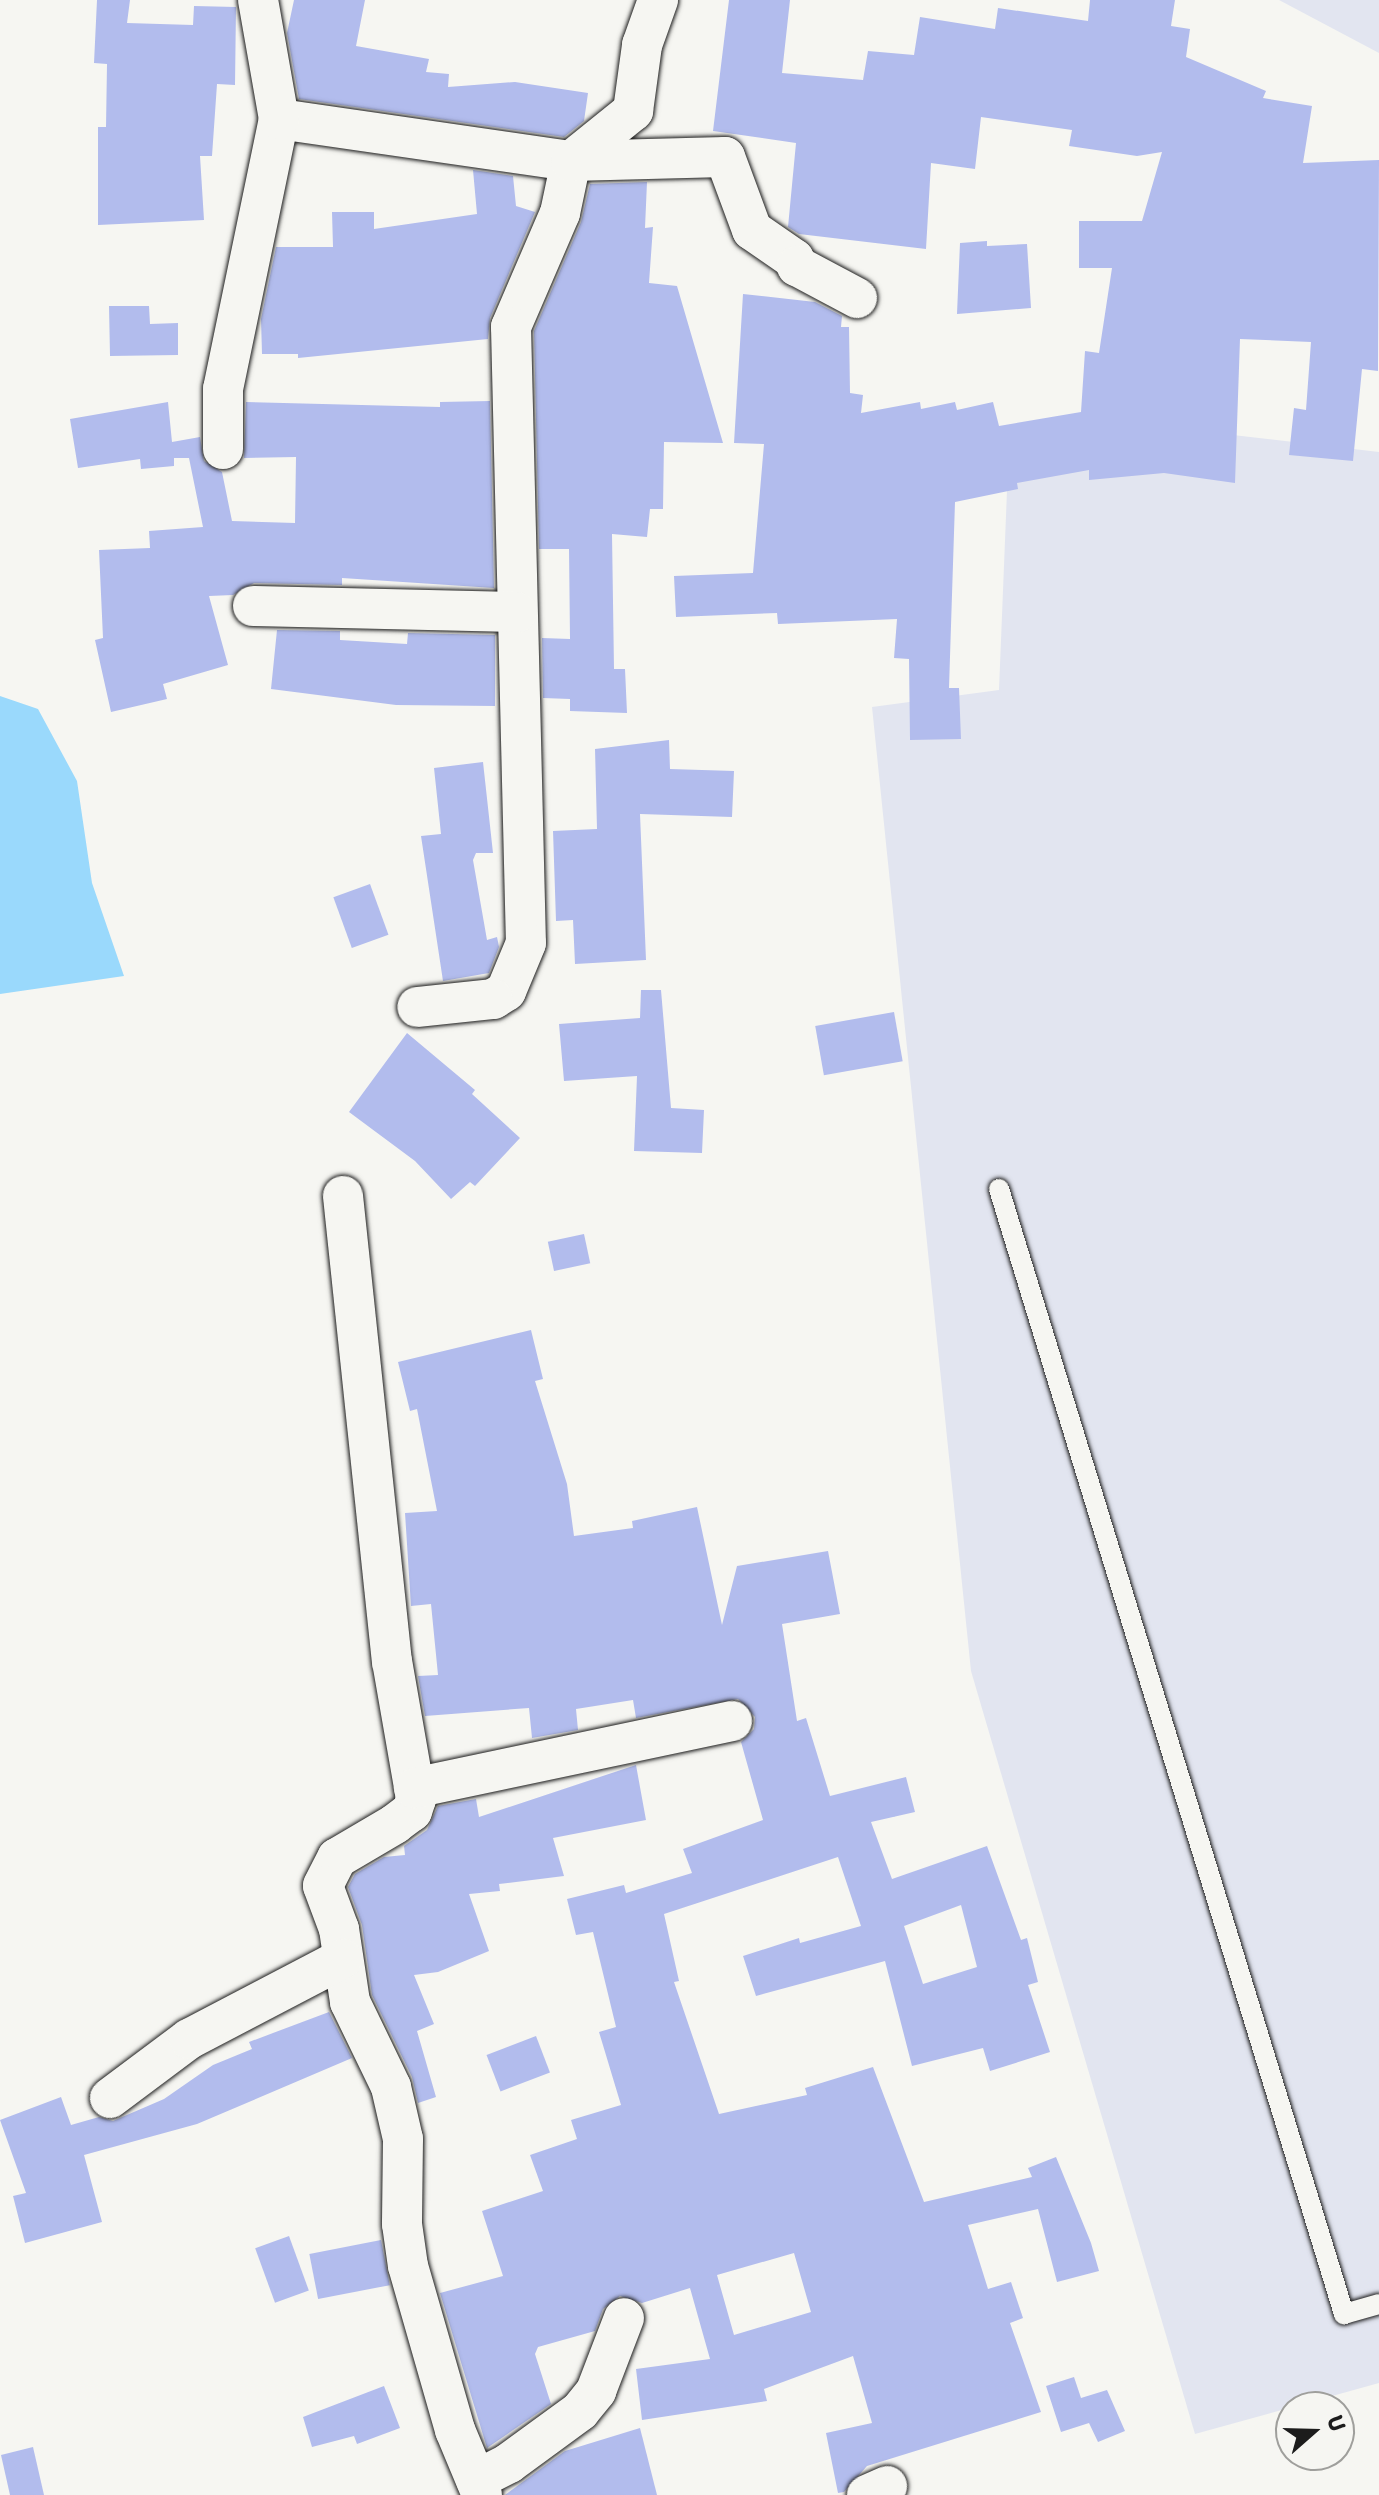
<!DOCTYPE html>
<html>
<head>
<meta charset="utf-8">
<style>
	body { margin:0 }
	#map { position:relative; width:1379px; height:2495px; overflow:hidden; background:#f6f6f2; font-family:"Shantell Sans",sans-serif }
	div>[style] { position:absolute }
	.built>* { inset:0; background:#e2e5f0 }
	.water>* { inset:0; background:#9ad9fc }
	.building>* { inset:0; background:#b2bced; transform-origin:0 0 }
	.roads { filter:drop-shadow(0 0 2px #1c1c1c) drop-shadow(0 0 2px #1c1c1c) }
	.lane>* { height:20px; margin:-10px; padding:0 10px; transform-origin:10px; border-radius:10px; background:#f6f6f2 }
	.street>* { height:40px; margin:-20px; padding:0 20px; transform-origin:20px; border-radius:20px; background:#f6f6f2 }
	span { translate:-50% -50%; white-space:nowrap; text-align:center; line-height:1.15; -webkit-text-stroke:8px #f6f6f2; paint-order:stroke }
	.north { position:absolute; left:1275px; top:2391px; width:80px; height:80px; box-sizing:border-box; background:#f6f6f2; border:2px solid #9f9f9c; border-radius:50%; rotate:70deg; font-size:22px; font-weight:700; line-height:32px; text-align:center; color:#1c1c1c }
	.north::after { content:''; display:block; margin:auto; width:28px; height:36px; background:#1c1c1c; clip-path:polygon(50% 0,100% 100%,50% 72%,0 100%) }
</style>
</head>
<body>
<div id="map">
	<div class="built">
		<div style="clip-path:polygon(1279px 0,1379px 0,1379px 53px)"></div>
		<div style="clip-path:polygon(1146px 425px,1379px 452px,1379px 2383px,1195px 2434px,971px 1671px,872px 707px,999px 690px,1009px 441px)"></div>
	</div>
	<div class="water">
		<div style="clip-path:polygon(0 696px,38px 709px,77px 781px,92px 883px,124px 976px,0 994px)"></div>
	</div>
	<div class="building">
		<div style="clip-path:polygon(97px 0,130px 0,127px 23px,193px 25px,194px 6px,236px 7px,235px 85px,217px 84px,212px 156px,200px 156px,204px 220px,98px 225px,98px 127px,106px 127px,107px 64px,94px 63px)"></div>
		<div style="clip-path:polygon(294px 0,365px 0,356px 46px,429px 59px,426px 72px,449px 74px,448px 87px,515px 82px,588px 93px,584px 121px,564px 137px,299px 99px,287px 33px)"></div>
		<div style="clip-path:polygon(729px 0,790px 0,782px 73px,863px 80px,868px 51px,914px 55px,920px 17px,995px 29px,998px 8px,1088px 21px,1090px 0,1175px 0,1171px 26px,1190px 29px,1186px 57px,1266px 91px,1263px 98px,1312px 106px,1303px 163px,1379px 160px,1378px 371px,1362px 369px,1353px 461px,1289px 455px,1294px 408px,1306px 410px,1311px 342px,1240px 339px,1235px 483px,1164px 473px,1089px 480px,1089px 470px,1017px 483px,1018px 489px,955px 502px,949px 688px,959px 688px,961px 739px,910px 740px,909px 659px,894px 658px,897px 619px,778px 624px,777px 613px,676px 617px,674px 576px,753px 573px,764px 444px,734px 443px,743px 294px,815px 302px,842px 316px,841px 327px,849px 327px,850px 393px,863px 395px,861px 413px,920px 402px,921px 409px,955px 402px,957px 410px,993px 402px,999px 426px,1081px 412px,1085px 351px,1099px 353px,1112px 268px,1079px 268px,1079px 221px,1142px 221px,1162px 152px,1137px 156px,1069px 146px,1072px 130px,981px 117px,975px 169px,931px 163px,926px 249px,799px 234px,788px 227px,796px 143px,713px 131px)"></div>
		<div style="clip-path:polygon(473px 170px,513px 176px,516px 206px,535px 212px,490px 318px,488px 339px,298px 358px,298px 354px,262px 354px,261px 319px,276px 247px,333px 247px,332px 212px,374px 212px,374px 229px,477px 214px)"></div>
		<div style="clip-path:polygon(647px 182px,645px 228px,653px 227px,649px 283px,677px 286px,723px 443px,664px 442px,663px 509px,650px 509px,647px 537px,612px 534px,614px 669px,625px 669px,627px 713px,570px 711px,570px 699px,543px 698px,542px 638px,570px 639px,569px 549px,539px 549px,534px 331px,581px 222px,590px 184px)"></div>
		<div style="clip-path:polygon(987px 241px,987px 246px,1027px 244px,1031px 308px,957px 314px,960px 243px)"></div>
		<div style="clip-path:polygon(109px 306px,149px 306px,150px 324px,178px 323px,178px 355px,110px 356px)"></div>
		<div style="clip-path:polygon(490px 401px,494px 588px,342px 578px,342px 585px,254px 583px,233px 595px,209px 596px,228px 665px,163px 684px,167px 699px,111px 712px,95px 640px,103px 638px,99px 550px,150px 548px,149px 531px,203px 527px,189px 458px,174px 458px,174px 466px,141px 469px,140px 459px,78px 468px,70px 419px,168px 402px,172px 442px,200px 437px,204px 461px,222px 472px,232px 521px,295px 523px,296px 457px,244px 458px,246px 402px,440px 407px,440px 402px)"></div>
		<div style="clip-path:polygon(277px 630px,340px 631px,340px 640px,407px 644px,408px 633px,495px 635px,495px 706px,396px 705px,271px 689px)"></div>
		<div style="clip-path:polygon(669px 740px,670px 769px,734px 771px,732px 817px,640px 814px,646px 960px,575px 964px,573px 920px,556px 921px,553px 831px,597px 829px,595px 749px)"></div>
		<div style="clip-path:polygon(483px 762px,493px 853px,476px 853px,473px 860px,487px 940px,497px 937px,499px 947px,489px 973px,443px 981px,421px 836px,441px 834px,434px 768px)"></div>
		<div style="left:370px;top:884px;width:54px;height:39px;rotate:70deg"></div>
		<div style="clip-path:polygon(641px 990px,661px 990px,671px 1108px,704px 1110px,702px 1153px,634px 1151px,637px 1076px,564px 1081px,559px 1024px,640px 1018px)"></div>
		<div style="left:894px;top:1012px;width:50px;height:80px;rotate:80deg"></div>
		<div style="clip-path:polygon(407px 1033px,475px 1090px,472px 1094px,520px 1138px,475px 1186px,470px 1182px,451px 1199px,415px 1161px,349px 1112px)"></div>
		<div style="left:584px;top:1234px;width:30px;height:37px;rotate:78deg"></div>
		<div style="clip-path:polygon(evenodd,531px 1330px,543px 1379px,535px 1381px,567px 1484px,574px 1536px,633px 1528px,632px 1521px,697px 1507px,722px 1625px,737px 1566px,828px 1551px,840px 1614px,782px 1624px,797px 1721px,806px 1718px,830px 1796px,906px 1777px,915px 1812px,871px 1822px,892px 1879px,987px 1846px,1021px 1940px,1027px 1938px,1038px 1982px,1028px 1985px,1050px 2052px,990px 2071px,983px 2048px,912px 2066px,885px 1961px,756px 1996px,743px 1956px,799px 1938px,800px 1943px,861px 1926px,838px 1857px,664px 1914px,679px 1981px,674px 1982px,719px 2114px,807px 2095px,805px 2088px,873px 2067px,924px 2202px,1032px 2177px,1028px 2168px,1056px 2157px,1091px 2243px,1099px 2271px,1057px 2282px,1038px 2209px,968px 2225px,988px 2289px,1011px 2282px,1023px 2318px,1010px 2323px,1041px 2412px,867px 2466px,844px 2492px,838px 2493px,826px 2433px,872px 2423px,853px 2356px,764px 2389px,767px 2401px,642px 2420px,636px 2369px,710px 2359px,690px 2288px,642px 2303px,620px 2296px,603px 2309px,595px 2331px,538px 2347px,535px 2354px,551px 2404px,487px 2448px,440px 2293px,503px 2276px,482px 2211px,543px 2191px,530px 2155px,577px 2139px,571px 2120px,621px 2105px,599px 2032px,616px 2027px,593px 1932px,576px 1935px,567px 1899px,624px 1885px,626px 1893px,692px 1873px,683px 1849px,763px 1820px,741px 1742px,754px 1729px,755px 1717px,738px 1699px,636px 1718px,633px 1700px,576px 1709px,578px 1730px,532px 1738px,529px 1708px,425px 1716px,418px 1676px,438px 1675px,431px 1604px,411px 1606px,405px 1513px,437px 1511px,417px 1409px,410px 1411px,398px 1362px,531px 1330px,961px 1905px,977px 1967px,923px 1984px,904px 1926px,961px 1905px,531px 1330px,794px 2253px,811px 2312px,734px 2335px,717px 2275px,794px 2253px)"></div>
		<div style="clip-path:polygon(636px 1765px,646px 1820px,553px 1838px,564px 1876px,499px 1884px,500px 1891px,469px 1894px,489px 1951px,438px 1972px,414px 1975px,434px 2024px,417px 2031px,436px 2097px,418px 2103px,412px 2077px,372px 1995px,362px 1925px,348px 1887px,355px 1874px,384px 1857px,405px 1855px,404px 1846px,427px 1830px,438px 1806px,476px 1799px,479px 1817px)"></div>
		<div style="clip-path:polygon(329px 2012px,352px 2058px,197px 2124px,84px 2155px,102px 2222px,25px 2243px,13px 2196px,26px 2193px,0 2120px,61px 2097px,71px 2125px,99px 2117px,113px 2121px,164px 2099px,213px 2065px,252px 2049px,249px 2042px)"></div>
		<div style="left:536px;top:2036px;width:39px;height:53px;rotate:69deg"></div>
		<div style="left:289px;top:2236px;width:58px;height:36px;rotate:70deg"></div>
		<div style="left:381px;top:2240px;width:46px;height:73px;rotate:79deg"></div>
		<div style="clip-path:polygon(1074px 2377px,1081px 2398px,1107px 2390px,1125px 2431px,1098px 2442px,1089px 2423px,1061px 2432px,1046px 2386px)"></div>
		<div style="clip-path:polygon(384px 2386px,400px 2428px,357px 2444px,354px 2436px,312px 2447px,303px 2417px)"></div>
		<div style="clip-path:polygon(640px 2428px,657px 2495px,505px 2495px,565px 2451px)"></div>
		<div style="clip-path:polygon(33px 2447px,44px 2495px,10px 2495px,1px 2455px)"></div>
	</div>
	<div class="roads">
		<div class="lane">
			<div style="left:999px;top:1189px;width:1177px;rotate:72.95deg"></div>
			<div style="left:1344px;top:2314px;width:36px;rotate:-16deg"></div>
		</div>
		<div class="street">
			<div style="left:279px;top:119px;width:295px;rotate:8.2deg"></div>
			<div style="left:571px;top:161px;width:53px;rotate:101.9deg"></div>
			<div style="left:560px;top:213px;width:124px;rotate:113.3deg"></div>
			<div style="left:511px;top:327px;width:616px;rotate:88.61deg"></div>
			<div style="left:526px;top:943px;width:52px;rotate:112.6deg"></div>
			<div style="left:506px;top:991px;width:15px;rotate:148deg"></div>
			<div style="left:493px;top:999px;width:76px;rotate:174deg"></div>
			<div style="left:571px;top:161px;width:154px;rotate:-1.5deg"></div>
			<div style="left:725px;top:157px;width:78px;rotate:69.7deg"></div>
			<div style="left:752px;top:230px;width:51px;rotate:34.6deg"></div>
			<div style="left:794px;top:259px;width:8px;rotate:67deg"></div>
			<div style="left:797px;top:266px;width:68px;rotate:28.1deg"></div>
			<div style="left:571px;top:161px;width:80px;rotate:-38.9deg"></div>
			<div style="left:633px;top:111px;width:67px;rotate:-82.2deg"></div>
			<div style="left:642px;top:45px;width:48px;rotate:-70.4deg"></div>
			<div style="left:223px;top:449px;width:60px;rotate:-90deg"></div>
			<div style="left:223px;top:389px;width:276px;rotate:-78.3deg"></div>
			<div style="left:279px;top:119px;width:121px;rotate:-100deg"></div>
			<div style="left:253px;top:606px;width:264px;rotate:1.3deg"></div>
			<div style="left:343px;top:1196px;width:468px;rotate:84deg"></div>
			<div style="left:392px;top:1661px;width:140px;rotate:80.1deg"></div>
			<div style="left:416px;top:1799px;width:13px;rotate:108deg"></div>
			<div style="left:412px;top:1811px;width:21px;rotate:143deg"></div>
			<div style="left:395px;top:1824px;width:67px;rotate:149.6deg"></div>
			<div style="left:337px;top:1858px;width:31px;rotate:117deg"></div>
			<div style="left:323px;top:1886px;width:46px;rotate:69.6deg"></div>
			<div style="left:339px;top:1929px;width:74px;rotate:81.4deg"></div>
			<div style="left:350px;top:2002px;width:94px;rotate:64.2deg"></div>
			<div style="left:391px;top:2087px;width:53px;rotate:77deg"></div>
			<div style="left:403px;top:2139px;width:85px;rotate:90.7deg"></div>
			<div style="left:402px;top:2224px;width:42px;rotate:81.9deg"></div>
			<div style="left:408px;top:2266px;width:171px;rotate:74deg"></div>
			<div style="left:455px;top:2430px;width:70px;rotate:67.4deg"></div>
			<div style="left:414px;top:1788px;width:325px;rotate:-11.9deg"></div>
			<div style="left:110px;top:2098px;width:99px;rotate:-36.8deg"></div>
			<div style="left:189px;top:2039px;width:173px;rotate:-27.6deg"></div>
			<div style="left:476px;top:2480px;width:37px;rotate:-27deg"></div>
			<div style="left:509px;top:2463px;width:88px;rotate:-36.2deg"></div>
			<div style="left:580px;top:2411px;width:26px;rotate:-51deg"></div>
			<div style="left:596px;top:2391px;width:78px;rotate:-69deg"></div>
			<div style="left:867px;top:2495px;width:22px;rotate:-24deg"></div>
		</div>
	</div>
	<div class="north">U</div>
</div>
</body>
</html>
